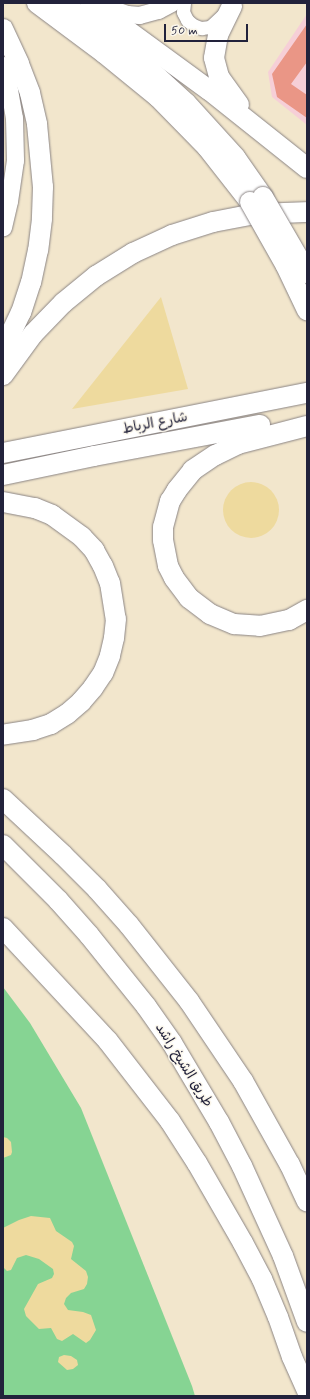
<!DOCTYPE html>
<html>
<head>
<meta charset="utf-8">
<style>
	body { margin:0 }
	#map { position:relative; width:310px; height:1399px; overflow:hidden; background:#f2e6cc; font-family:Mynerve,"Playpen Sans Arabic",sans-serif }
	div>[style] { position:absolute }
	.built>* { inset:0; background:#f6cfd7 }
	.green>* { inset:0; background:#86d493 }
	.sand>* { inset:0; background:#eeda9e }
	.round { border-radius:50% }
	.building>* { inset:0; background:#ea9686 }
	.roads { filter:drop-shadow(0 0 1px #8a8484) drop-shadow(0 0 1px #8a8484) }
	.tertiary>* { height:13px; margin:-6.5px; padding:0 6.5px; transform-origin:6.5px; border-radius:6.5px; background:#fff }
	.primary>* { height:17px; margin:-8.5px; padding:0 8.5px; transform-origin:8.5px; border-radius:8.5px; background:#fff }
	.motorway>* { height:20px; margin:-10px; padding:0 10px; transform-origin:10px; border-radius:10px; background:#fff }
	.bridges { filter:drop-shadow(0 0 1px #8a8484) drop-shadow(0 0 1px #8a8484) }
	.motorway-bridge>* { height:20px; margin:-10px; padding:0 10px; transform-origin:10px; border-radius:10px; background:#fff }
	span { translate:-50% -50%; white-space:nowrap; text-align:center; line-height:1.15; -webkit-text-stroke:3px #fbf7ec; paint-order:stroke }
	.street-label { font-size:14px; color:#22223b }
	.frame { position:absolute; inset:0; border:4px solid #22223b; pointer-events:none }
	.scale { position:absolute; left:164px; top:24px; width:84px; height:18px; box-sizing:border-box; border:2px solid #22223b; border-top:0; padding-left:5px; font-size:12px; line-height:14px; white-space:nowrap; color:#22223b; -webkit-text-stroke:3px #fbf7ec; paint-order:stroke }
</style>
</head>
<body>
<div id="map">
	<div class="built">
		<div style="clip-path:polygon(307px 14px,307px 125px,272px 97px,268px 72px)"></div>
	</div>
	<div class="green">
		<div style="clip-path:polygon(3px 987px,30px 1023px,81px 1108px,192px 1386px,195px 1396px,3px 1396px)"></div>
	</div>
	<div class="sand">
		<div style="clip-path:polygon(161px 297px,188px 389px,72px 409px)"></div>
		<div class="round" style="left:223px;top:482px;width:56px;height:56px"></div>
		<div style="clip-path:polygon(3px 1137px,7px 1138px,11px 1142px,12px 1152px,11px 1155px,3px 1158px)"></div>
		<div style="clip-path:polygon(31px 1216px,50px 1218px,56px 1231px,72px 1242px,74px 1246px,71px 1259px,86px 1271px,88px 1277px,87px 1284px,84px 1289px,71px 1293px,66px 1298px,64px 1304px,68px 1310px,83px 1312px,91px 1315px,96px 1330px,90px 1340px,86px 1343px,73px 1334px,62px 1341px,57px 1339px,51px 1328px,39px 1329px,26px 1316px,24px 1309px,38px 1284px,52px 1278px,54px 1274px,53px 1269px,39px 1259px,26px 1255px,17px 1258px,11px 1270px,7px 1271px,3px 1267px,3px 1228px,19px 1220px)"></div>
		<div style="clip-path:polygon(64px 1355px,71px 1356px,77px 1360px,78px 1365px,73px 1369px,67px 1370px,58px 1362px,59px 1357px)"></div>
	</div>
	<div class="building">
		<div style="clip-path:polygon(307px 24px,307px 62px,291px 84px,307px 95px,307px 118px,277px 97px,272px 74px)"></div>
	</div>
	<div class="roads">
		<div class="tertiary">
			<div style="left:184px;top:3px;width:9px;rotate:96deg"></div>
			<div style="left:183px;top:12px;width:9px;rotate:63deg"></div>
			<div style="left:187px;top:20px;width:8px;rotate:40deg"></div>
			<div style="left:193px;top:25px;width:9px;rotate:21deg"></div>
			<div style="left:201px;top:28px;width:9px;rotate:-6deg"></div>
			<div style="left:210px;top:27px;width:19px;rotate:-43deg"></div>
		</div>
		<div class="primary">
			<div style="left:95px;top:3px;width:34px;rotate:19deg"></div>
			<div style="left:127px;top:14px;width:12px;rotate:5deg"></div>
			<div style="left:139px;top:15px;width:20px;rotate:-15deg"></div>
			<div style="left:158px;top:10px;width:15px;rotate:-28deg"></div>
			<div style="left:3px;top:65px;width:14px;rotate:73deg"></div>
			<div style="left:7px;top:78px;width:41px;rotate:80.1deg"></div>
			<div style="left:14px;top:118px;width:42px;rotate:88.6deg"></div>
			<div style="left:15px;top:160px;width:41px;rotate:98.3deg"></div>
			<div style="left:9px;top:201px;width:27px;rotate:103deg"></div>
		</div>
		<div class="motorway">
			<div style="left:37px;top:3px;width:84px;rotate:36.7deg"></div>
			<div style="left:104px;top:53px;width:70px;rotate:39.2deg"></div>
			<div style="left:158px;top:97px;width:70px;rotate:45.6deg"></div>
			<div style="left:207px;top:147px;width:70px;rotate:52deg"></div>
			<div style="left:62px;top:3px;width:111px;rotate:37.3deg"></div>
			<div style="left:150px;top:70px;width:49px;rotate:42.5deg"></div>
			<div style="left:186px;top:103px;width:73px;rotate:47.8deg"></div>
			<div style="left:235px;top:157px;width:49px;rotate:55deg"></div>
			<div style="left:90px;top:3px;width:147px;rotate:36.2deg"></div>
			<div style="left:209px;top:90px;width:125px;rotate:38.5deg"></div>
			<div style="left:232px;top:6px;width:32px;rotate:116deg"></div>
			<div style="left:218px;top:35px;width:23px;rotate:100deg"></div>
			<div style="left:214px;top:58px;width:20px;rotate:75deg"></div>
			<div style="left:219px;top:77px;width:34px;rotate:54deg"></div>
			<div style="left:3px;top:29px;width:38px;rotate:65deg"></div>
			<div style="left:19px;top:64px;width:31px;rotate:69deg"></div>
			<div style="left:30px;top:93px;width:32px;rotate:77deg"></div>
			<div style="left:37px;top:124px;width:63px;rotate:84.6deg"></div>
			<div style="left:43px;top:187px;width:32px;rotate:92deg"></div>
			<div style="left:42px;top:219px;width:31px;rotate:97deg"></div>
			<div style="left:38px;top:250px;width:33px;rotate:102deg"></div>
			<div style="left:31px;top:282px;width:32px;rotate:108deg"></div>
			<div style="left:21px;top:312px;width:42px;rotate:115.3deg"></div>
			<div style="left:3px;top:375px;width:51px;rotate:-53.8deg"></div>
			<div style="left:33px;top:334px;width:43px;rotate:-45.9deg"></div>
			<div style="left:63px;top:303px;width:43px;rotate:-39.3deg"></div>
			<div style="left:96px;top:276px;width:44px;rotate:-31.9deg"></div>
			<div style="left:133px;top:253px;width:43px;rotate:-24.8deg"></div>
			<div style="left:172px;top:235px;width:43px;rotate:-17.6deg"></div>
			<div style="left:213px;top:222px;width:43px;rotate:-10.8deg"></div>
			<div style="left:255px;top:214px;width:52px;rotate:-2.2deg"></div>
			<div style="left:307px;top:426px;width:71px;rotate:165.4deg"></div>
			<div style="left:238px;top:444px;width:25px;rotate:154deg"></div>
			<div style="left:215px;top:455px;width:27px;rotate:146deg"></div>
			<div style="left:193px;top:470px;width:26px;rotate:129deg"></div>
			<div style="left:177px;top:490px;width:13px;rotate:122deg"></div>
			<div style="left:170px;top:501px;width:27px;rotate:105deg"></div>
			<div style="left:163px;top:527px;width:13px;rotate:90deg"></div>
			<div style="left:163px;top:540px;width:26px;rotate:79deg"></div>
			<div style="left:168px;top:566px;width:13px;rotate:63deg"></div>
			<div style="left:174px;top:578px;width:25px;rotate:53deg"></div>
			<div style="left:189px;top:598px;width:26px;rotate:37deg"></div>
			<div style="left:210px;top:614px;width:26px;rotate:23deg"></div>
			<div style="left:234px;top:624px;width:26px;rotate:4deg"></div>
			<div style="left:260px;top:626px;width:30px;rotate:-12deg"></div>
			<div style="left:289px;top:620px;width:21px;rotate:-29deg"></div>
			<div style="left:3px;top:453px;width:310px;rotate:-11.2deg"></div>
			<div style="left:3px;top:475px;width:93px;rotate:-11.8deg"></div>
			<div style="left:94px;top:456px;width:169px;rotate:-10.6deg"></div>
			<div style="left:3px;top:502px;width:33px;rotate:11deg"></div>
			<div style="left:35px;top:508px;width:18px;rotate:22deg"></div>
			<div style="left:52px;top:515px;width:37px;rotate:36deg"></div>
			<div style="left:82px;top:537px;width:18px;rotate:47deg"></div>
			<div style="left:94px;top:550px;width:18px;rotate:61deg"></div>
			<div style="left:103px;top:566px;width:18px;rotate:68deg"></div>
			<div style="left:110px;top:583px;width:36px;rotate:81deg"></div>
			<div style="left:116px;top:619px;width:19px;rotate:96deg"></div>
			<div style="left:114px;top:638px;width:18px;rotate:103deg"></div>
			<div style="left:110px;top:656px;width:18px;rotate:112deg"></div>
			<div style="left:103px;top:673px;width:18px;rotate:124deg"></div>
			<div style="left:93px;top:688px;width:18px;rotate:131deg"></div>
			<div style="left:81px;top:702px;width:18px;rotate:139deg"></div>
			<div style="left:67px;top:714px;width:19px;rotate:148deg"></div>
			<div style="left:51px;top:724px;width:19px;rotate:162deg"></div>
			<div style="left:33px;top:730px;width:30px;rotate:171deg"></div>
			<div style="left:3px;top:799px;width:82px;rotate:43deg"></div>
			<div style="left:63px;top:855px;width:48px;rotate:45deg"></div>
			<div style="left:97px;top:889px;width:48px;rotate:48.4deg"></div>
			<div style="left:129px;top:925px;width:97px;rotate:51.7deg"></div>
			<div style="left:189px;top:1001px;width:97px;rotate:56deg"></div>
			<div style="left:243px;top:1081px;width:96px;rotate:60.8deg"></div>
			<div style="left:290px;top:1165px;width:40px;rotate:65deg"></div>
			<div style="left:3px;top:845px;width:78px;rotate:45deg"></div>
			<div style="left:58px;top:900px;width:47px;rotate:48.5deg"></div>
			<div style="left:89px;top:935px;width:91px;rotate:51.2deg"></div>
			<div style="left:146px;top:1006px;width:45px;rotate:54.9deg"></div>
			<div style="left:172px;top:1043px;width:92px;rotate:59.3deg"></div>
			<div style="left:219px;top:1122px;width:50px;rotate:62.4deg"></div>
			<div style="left:242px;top:1166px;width:99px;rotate:65.5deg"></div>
			<div style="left:283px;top:1256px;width:70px;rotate:70deg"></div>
			<div style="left:3px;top:928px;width:154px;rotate:47.1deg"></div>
			<div style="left:108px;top:1041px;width:101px;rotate:52.2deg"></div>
			<div style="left:170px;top:1121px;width:50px;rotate:57.3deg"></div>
			<div style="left:197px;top:1163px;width:92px;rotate:60.1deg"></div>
			<div style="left:243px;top:1243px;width:41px;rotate:62.2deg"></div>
			<div style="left:262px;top:1279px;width:41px;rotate:67.2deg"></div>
			<div style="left:278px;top:1317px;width:42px;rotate:70.7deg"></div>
			<div style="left:292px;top:1357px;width:37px;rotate:66deg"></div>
		</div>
	</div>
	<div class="bridges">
		<div class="motorway-bridge">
			<div style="left:263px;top:197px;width:88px;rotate:59.9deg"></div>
			<div style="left:250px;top:202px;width:73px;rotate:60.6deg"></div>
			<div style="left:286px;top:266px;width:49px;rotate:64.5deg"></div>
		</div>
	</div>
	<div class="street-label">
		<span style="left:155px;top:423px;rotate:-11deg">شارع الرباط</span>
		<span style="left:184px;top:1065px;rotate:58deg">طريق الشيخ راشد</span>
	</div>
	<div class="frame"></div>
	<div class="scale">50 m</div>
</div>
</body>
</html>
